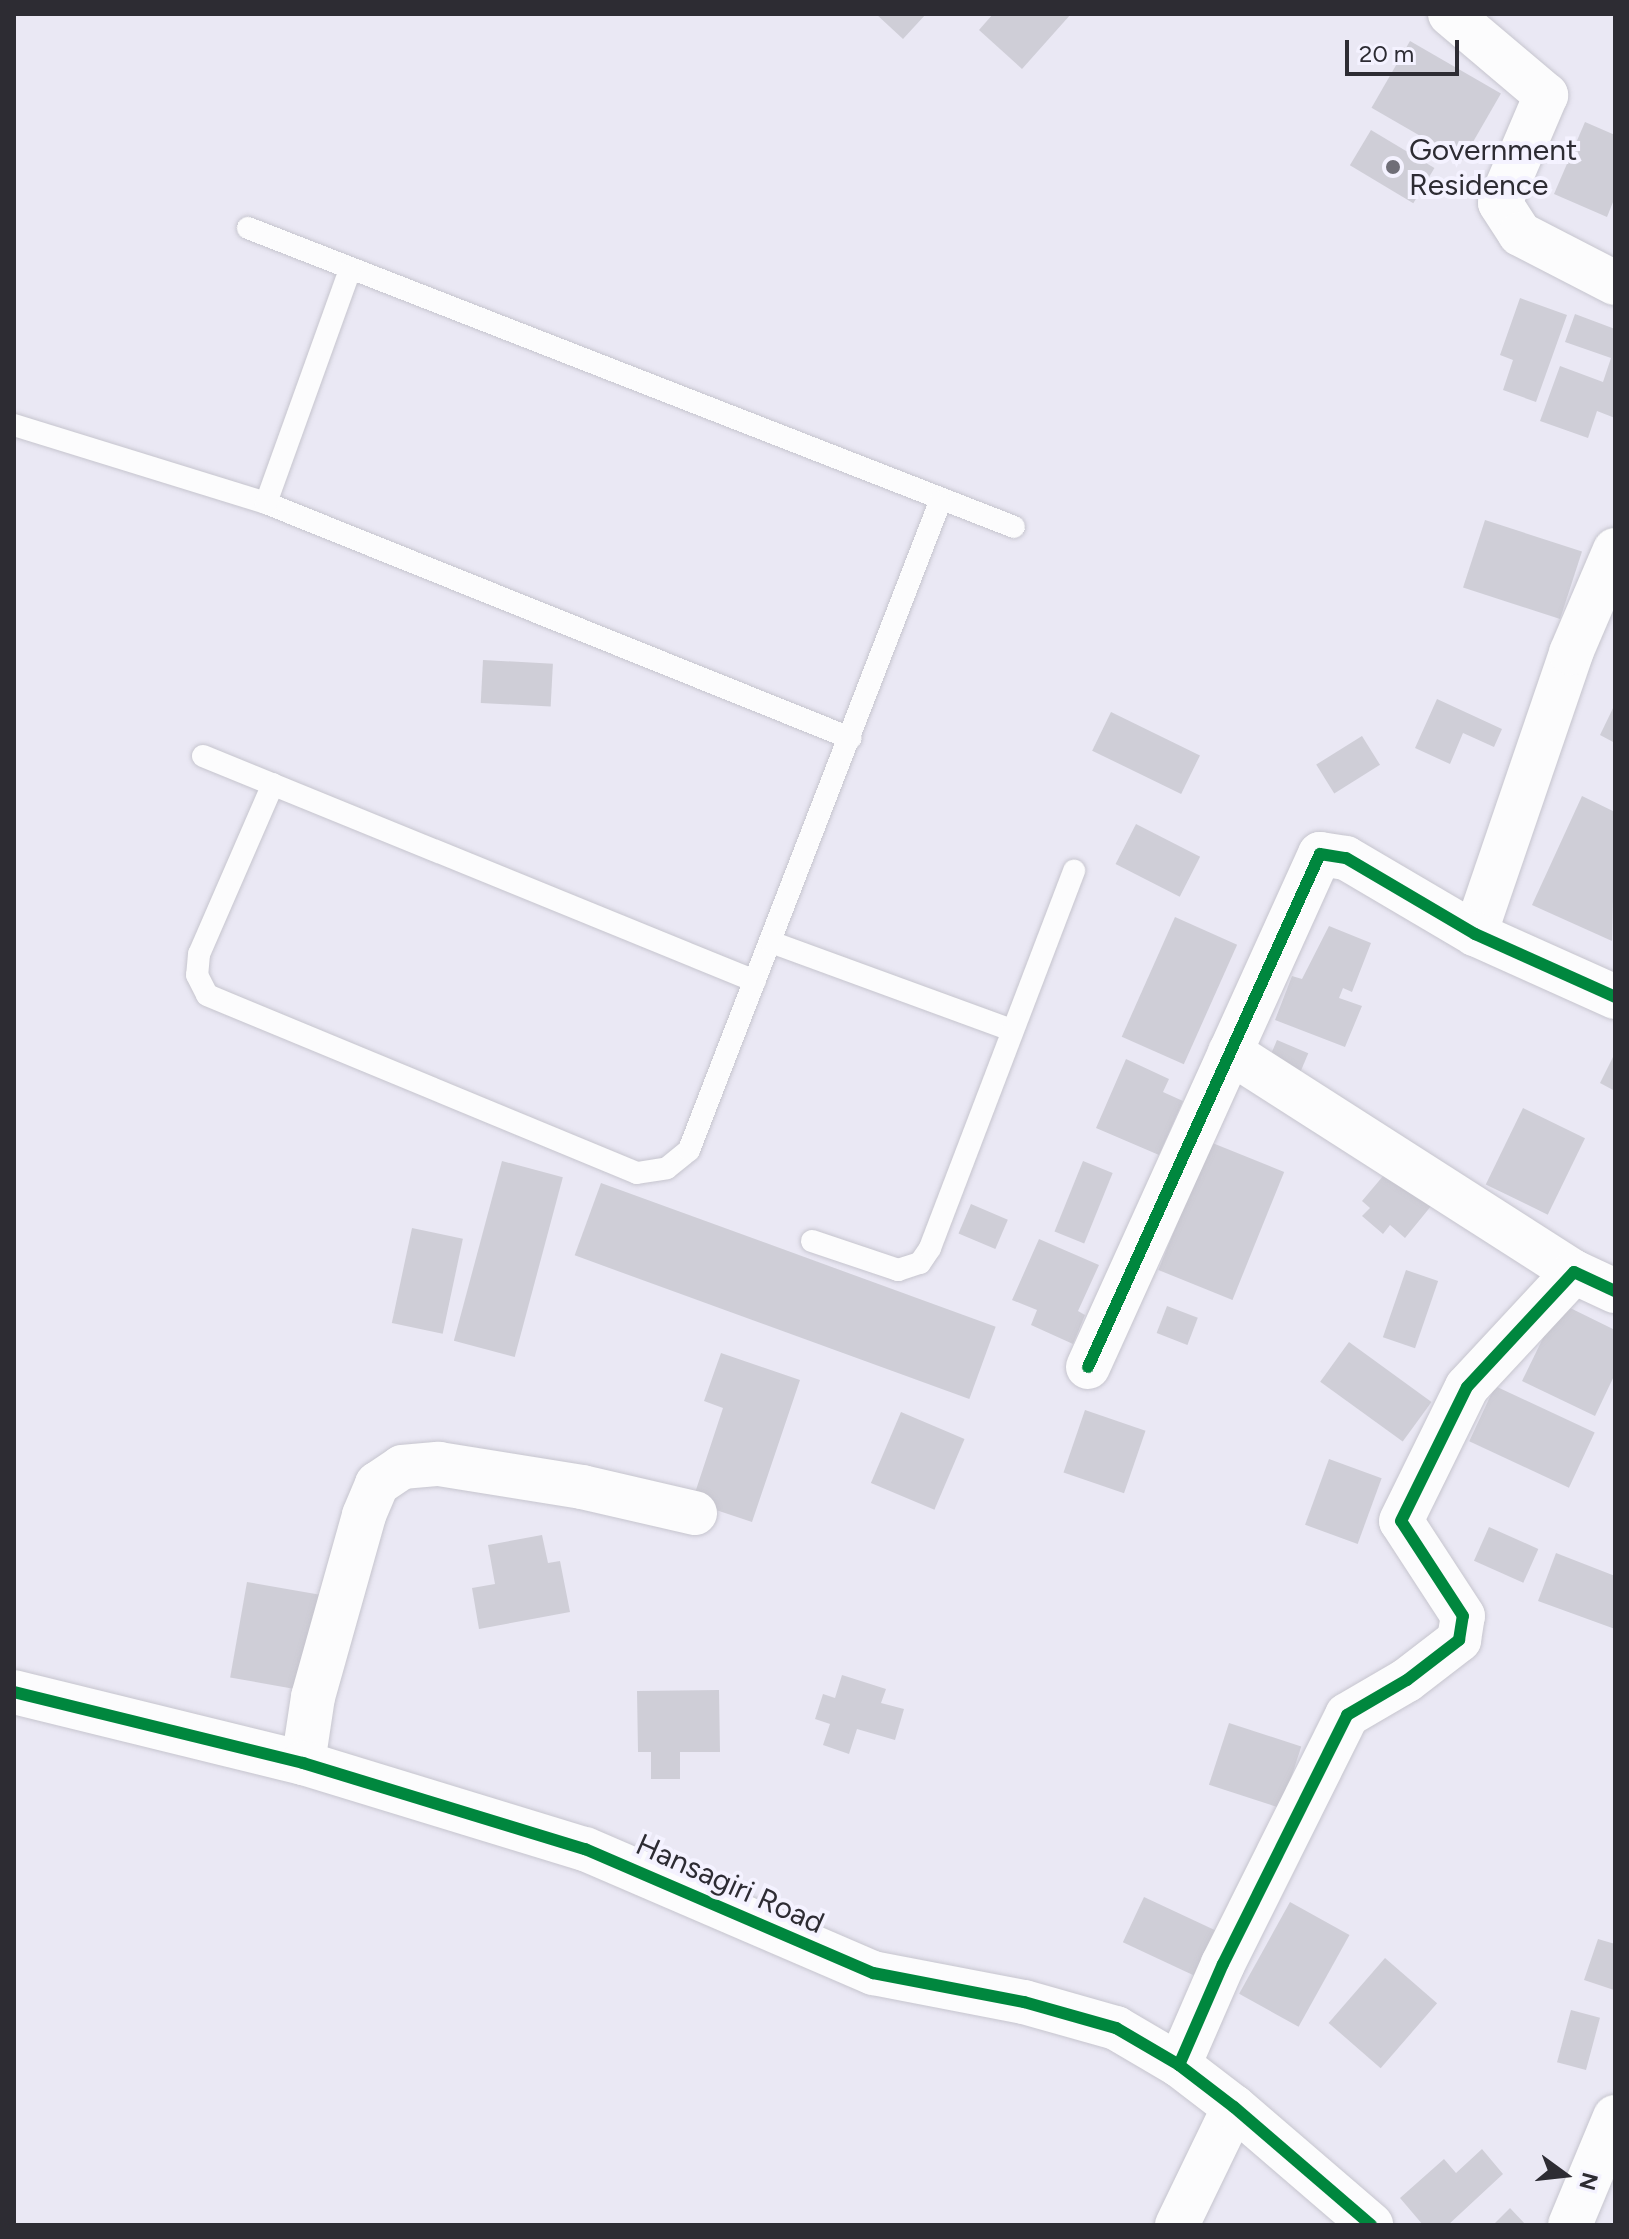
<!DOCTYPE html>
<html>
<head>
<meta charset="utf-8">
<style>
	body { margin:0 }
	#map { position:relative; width:1629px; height:2239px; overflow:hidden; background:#eae8f4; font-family:Figtree,sans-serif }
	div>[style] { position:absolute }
	.building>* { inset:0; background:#cfced7; transform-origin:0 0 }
	.roads { filter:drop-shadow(0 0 2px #c6c5ce) drop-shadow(0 0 2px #c6c5ce) }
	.lane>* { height:22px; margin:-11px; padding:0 11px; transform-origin:11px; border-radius:11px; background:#fcfcfd }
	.street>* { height:44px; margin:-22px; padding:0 22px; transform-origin:22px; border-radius:22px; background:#fcfcfd }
	.secondary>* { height:44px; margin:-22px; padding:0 22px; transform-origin:22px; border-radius:22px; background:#fcfcfd }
	.cycleway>* { height:12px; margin:-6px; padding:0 6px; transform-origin:6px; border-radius:6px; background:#00873e }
	.dots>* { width:22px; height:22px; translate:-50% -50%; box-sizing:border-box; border:4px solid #f4f2ff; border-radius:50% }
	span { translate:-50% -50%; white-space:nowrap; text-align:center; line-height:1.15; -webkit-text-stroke:8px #f4f2ff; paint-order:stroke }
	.poi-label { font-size:30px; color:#2d2c33 }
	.left { translate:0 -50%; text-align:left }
	.street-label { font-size:30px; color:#2d2c33 }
	.frame { position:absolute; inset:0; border:16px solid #2d2c33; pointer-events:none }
	.north { position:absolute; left:1525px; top:2135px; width:80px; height:80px; -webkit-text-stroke:6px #f4f2ff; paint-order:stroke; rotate:105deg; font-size:22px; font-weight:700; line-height:32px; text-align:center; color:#2d2c33 }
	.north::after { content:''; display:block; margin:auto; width:28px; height:36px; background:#2d2c33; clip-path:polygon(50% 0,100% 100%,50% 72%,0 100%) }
	.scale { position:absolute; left:1345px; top:40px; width:114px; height:36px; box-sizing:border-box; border:4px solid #2d2c33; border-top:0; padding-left:10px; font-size:24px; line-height:28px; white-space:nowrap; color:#2d2c33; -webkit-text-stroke:6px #f4f2ff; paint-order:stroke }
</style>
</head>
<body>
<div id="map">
	<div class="building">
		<div style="clip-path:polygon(876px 14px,926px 14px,903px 39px)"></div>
		<div style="clip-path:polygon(993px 14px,1071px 14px,1022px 69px,979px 30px)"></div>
		<div style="left:1410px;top:41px;width:105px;height:77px;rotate:30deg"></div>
		<div style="clip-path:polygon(1585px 122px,1615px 135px,1615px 197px,1607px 217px,1554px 194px)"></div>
		<div style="left:1371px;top:130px;width:74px;height:41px;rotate:31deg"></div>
		<div style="clip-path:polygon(1520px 298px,1567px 315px,1536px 402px,1503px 390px,1513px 360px,1500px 355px)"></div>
		<div style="clip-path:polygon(1575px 314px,1615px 329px,1615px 418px,1597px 411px,1588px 438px,1540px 421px,1560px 366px,1603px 382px,1611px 358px,1565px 342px)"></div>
		<div style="left:1485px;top:520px;width:102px;height:71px;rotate:18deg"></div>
		<div style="left:483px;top:660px;width:70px;height:43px;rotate:3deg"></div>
		<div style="clip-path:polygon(1437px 699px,1502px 729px,1494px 747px,1463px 733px,1450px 764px,1415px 748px)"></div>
		<div style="clip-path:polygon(1615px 704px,1615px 743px,1600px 735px)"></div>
		<div style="left:1111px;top:712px;width:99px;height:43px;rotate:26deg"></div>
		<div style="left:1362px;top:736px;width:34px;height:54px;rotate:58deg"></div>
		<div style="clip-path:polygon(1582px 796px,1615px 812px,1612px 941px,1532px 905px)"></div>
		<div style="left:1136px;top:824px;width:72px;height:45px;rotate:27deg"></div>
		<div style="left:1175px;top:917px;width:68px;height:131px;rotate:24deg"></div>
		<div style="clip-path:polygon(1329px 926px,1371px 943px,1352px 992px,1343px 988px,1339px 998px,1362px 1006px,1345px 1047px,1275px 1020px,1292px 976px,1302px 979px)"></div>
		<div style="left:1277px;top:1040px;width:34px;height:27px;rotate:23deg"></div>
		<div style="clip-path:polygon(1615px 1053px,1615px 1091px,1600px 1083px)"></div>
		<div style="clip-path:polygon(1126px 1059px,1169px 1079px,1163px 1092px,1183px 1101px,1159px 1155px,1096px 1128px)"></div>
		<div style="left:1523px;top:1108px;width:69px;height:85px;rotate:26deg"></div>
		<div style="left:1210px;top:1142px;width:80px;height:138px;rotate:22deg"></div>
		<div style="left:502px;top:1161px;width:63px;height:186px;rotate:15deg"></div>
		<div style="left:1083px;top:1161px;width:32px;height:76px;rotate:22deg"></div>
		<div style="clip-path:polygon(1394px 1163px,1436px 1200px,1405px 1238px,1390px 1225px,1383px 1234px,1362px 1216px,1370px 1208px,1362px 1201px)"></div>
		<div style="left:601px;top:1183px;width:420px;height:77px;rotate:20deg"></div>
		<div style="left:971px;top:1204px;width:40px;height:32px;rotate:23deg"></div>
		<div style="left:412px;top:1228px;width:52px;height:97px;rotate:12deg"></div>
		<div style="clip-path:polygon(1039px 1239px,1099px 1265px,1078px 1311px,1085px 1315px,1073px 1344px,1031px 1325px,1037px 1310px,1012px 1300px)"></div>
		<div style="left:1406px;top:1270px;width:34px;height:71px;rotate:19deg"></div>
		<div style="clip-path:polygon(1560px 1303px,1615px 1330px,1615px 1374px,1595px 1416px,1522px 1381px)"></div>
		<div style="left:1167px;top:1306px;width:33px;height:29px;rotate:21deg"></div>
		<div style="left:1349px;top:1342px;width:102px;height:49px;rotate:36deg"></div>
		<div style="clip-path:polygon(721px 1353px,800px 1380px,752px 1522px,692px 1502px,723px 1408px,704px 1401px)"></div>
		<div style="left:1495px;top:1386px;width:110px;height:61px;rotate:25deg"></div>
		<div style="left:1085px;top:1410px;width:64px;height:66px;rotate:19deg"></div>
		<div style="left:901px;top:1412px;width:69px;height:77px;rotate:23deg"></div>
		<div style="left:1329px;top:1459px;width:56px;height:70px;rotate:20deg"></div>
		<div style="left:1489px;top:1527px;width:54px;height:37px;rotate:24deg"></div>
		<div style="clip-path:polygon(542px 1535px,548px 1563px,560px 1561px,570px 1612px,479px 1629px,472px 1588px,495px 1584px,488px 1545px)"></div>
		<div style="clip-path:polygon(1556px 1553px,1615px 1576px,1615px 1629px,1538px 1601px)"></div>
		<div style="left:247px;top:1582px;width:74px;height:97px;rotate:10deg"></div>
		<div style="clip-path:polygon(842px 1675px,886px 1689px,881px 1703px,904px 1709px,895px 1740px,857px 1729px,849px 1754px,823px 1745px,830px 1724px,815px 1719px,823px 1694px,835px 1698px)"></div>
		<div style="clip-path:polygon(719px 1690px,720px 1752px,680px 1752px,680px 1779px,651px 1779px,651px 1752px,638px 1752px,637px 1691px)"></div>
		<div style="left:1229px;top:1723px;width:76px;height:65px;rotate:18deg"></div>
		<div style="left:1144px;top:1897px;width:85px;height:50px;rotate:25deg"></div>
		<div style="left:1290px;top:1902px;width:68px;height:105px;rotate:29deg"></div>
		<div style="clip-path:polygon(1598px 1939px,1615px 1944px,1614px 1990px,1584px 1980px)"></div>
		<div style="left:1385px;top:1958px;width:69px;height:86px;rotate:41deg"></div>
		<div style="left:1571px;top:2010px;width:30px;height:54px;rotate:15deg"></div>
		<div style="clip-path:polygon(1482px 2149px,1503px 2174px,1448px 2225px,1423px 2225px,1400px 2198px,1444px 2159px,1456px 2173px)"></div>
		<div style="clip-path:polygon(1510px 2208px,1526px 2225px,1493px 2225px)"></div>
	</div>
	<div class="roads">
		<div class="lane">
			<div style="left:248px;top:228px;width:822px;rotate:21.32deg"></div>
			<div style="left:14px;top:425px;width:264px;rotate:17.2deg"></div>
			<div style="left:266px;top:503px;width:630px;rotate:21.92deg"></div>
			<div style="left:266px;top:503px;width:248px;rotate:-70.2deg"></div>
			<div style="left:203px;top:756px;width:596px;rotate:22.18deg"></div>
			<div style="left:273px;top:784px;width:185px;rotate:113.5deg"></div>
			<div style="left:199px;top:954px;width:21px;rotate:95deg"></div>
			<div style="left:197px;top:975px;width:22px;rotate:63deg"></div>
			<div style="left:207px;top:995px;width:465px;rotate:22.5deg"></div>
			<div style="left:637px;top:1173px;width:30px;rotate:-9deg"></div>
			<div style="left:667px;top:1168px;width:28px;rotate:-39deg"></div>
			<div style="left:689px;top:1150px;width:695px;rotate:-68.83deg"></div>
			<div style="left:771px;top:942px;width:257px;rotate:20.1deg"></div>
			<div style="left:812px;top:1241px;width:91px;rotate:18.6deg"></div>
			<div style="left:898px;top:1270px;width:23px;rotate:-18deg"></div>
			<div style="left:920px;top:1263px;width:18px;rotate:-56deg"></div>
			<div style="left:930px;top:1248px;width:404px;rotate:-69.1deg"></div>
		</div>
		<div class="street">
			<div style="left:1450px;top:14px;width:126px;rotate:40.2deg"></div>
			<div style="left:1546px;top:95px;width:117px;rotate:113.1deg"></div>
			<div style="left:1500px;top:203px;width:37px;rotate:57deg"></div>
			<div style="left:1520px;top:234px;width:107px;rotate:27.3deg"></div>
			<div style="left:1475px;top:934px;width:297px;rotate:-71.1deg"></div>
			<div style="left:1571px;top:653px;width:112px;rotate:-66.9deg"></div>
			<div style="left:1230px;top:1052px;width:408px;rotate:32.6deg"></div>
			<div style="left:1088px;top:1367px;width:563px;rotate:-65.67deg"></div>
			<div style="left:1320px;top:854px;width:26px;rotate:9deg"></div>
			<div style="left:1346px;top:858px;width:150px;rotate:30.5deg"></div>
			<div style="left:1475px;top:934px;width:154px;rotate:24.2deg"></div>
			<div style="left:303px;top:1763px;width:67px;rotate:-81.4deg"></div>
			<div style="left:313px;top:1697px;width:189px;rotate:-74.3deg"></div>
			<div style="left:364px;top:1515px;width:34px;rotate:-67deg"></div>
			<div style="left:377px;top:1484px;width:30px;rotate:-34deg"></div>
			<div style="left:402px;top:1467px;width:37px;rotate:-5deg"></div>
			<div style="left:439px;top:1464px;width:145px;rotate:9.1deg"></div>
			<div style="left:582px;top:1487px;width:116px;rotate:13deg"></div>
			<div style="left:1179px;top:2065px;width:110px;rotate:-66.5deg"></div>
			<div style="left:1223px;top:1964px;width:278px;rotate:-63.5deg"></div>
			<div style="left:1347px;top:1715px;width:69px;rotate:-30.3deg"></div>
			<div style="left:1407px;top:1680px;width:66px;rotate:-37.6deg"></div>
			<div style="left:1459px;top:1640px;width:24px;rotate:-81deg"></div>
			<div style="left:1463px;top:1616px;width:113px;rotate:-123.1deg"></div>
			<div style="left:1401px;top:1521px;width:149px;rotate:-63.8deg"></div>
			<div style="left:1467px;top:1387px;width:157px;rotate:-47.1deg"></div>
			<div style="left:1574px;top:1272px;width:45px;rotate:24.9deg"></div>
			<div style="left:1177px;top:2225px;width:131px;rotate:-64.2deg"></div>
			<div style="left:1570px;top:2225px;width:117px;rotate:-67.4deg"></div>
		</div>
		<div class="secondary">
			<div style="left:14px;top:1692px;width:298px;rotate:13.8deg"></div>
			<div style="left:303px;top:1763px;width:295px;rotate:17deg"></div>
			<div style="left:585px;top:1849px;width:314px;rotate:23.3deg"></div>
			<div style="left:873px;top:1973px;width:154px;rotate:10.9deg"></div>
			<div style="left:1024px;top:2002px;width:96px;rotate:15.8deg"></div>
			<div style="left:1116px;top:2028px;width:73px;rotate:30.4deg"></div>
			<div style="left:1179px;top:2065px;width:69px;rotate:37.4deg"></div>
			<div style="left:1234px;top:2107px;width:181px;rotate:40.7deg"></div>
		</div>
	</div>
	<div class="cycleway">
		<div style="left:1088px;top:1367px;width:563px;rotate:-65.67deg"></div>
		<div style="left:1320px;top:854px;width:26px;rotate:9deg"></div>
		<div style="left:1346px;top:858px;width:150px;rotate:30.5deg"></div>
		<div style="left:1475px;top:934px;width:154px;rotate:24.2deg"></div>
		<div style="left:14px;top:1692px;width:298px;rotate:13.8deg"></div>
		<div style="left:303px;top:1763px;width:295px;rotate:17deg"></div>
		<div style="left:585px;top:1849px;width:314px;rotate:23.3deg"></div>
		<div style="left:873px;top:1973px;width:154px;rotate:10.9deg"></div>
		<div style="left:1024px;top:2002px;width:96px;rotate:15.8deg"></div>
		<div style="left:1116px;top:2028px;width:73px;rotate:30.4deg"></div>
		<div style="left:1179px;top:2065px;width:69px;rotate:37.4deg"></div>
		<div style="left:1234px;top:2107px;width:181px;rotate:40.7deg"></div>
		<div style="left:1179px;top:2065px;width:110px;rotate:-66.5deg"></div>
		<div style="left:1223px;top:1964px;width:278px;rotate:-63.5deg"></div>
		<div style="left:1347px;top:1715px;width:69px;rotate:-30.3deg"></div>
		<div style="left:1407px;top:1680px;width:66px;rotate:-37.6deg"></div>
		<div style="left:1459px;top:1640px;width:24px;rotate:-81deg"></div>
		<div style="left:1463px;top:1616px;width:113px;rotate:-123.1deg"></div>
		<div style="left:1401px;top:1521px;width:149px;rotate:-63.8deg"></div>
		<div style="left:1467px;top:1387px;width:157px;rotate:-47.1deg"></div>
		<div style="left:1574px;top:1272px;width:45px;rotate:24.9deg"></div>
	</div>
	<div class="dots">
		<div style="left:1393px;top:167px;background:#6f6e77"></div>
	</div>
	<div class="poi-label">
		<span class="left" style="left:1409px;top:167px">Government<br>Residence</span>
	</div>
	<div class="street-label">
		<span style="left:730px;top:1884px;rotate:24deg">Hansagiri Road</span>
	</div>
	<div class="frame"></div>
	<div class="north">N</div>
	<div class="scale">20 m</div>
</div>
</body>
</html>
